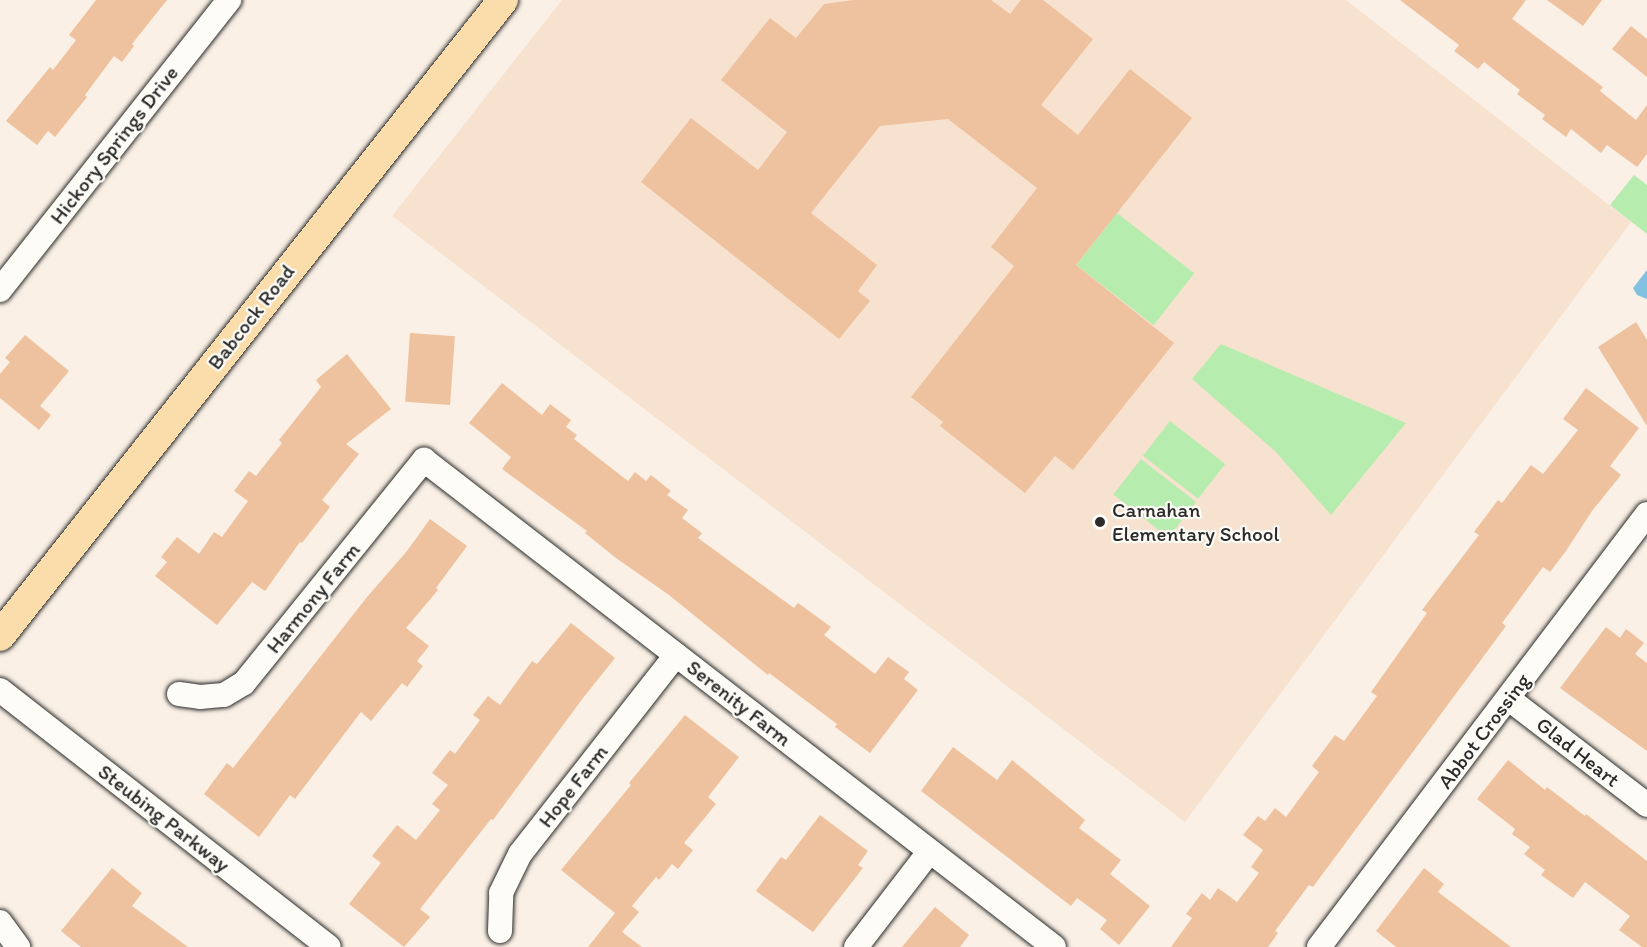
<!DOCTYPE html>
<html>
<head>
<meta charset="utf-8">
<style>
	body { margin:0 }
	#map { position:relative; width:1647px; height:947px; overflow:hidden; background:#faf0e5; font-family:Itim,sans-serif }
	div>[style] { position:absolute }
	.built>* { inset:0; background:#f7e2d0 }
	.green>* { inset:0; background:#b6ecae; transform-origin:0 0 }
	.water>* { inset:0; background:#81c2e2 }
	.building>* { inset:0; background:#efc29f; transform-origin:0 0 }
	.roads { filter:drop-shadow(0 0 2px #2b2b2b) drop-shadow(0 0 2px #2b2b2b) }
	.minor>* { height:24px; margin:-12px; padding:0 12px; transform-origin:12px; border-radius:12px; background:#fdfcf7 }
	.major>* { height:30px; margin:-15px; padding:0 15px; transform-origin:15px; border-radius:15px; background:#faddab }
	.dots>* { width:16px; height:16px; translate:-50% -50%; box-sizing:border-box; border:3px solid #fdfcf7; border-radius:50% }
	span { translate:-50% -50%; white-space:nowrap; text-align:center; line-height:1.15; -webkit-text-stroke:4.5px #fdfcf7; paint-order:stroke }
	.street-label { font-size:21px; color:#2b2b2b }
	.poi-label { font-size:21px; color:#2b2b2b }
	.left { translate:0 -50%; text-align:left }
</style>
</head>
<body>
<div id="map">
	<div class="built">
		<div style="clip-path:polygon(562px 0,1346px 0,1631px 222px,1185px 822px,392px 216px)"></div>
	</div>
	<div class="green">
		<div style="clip-path:polygon(1634px 175px,1647px 185px,1647px 234px,1610px 205px)"></div>
		<div style="left:1117px;top:213px;width:98px;height:66px;rotate:38deg"></div>
		<div style="clip-path:polygon(1221px 344px,1406px 423px,1331px 515px,1275px 451px,1192px 379px)"></div>
		<div style="left:1170px;top:421px;width:70px;height:44px;rotate:38deg"></div>
		<div style="left:1141px;top:459px;width:70px;height:45px;rotate:38deg"></div>
	</div>
	<div class="water">
		<div style="clip-path:polygon(1647px 270px,1647px 299px,1637px 295px,1633px 288px)"></div>
	</div>
	<div class="building">
		<div style="clip-path:polygon(96px 0,167px 0,132px 44px,134px 46px,122px 62px,114px 56px,85px 95px,87px 97px,55px 137px,48px 131px,37px 145px,6px 121px,50px 67px,53px 70px,76px 40px,69px 35px)"></div>
		<div style="clip-path:polygon(854px 0,991px 0,1010px 14px,1021px 0,1043px 0,1093px 39px,1041px 105px,1078px 135px,1130px 69px,1192px 118px,1076px 265px,1174px 343px,1073px 470px,1055px 456px,1025px 493px,940px 426px,943px 422px,911px 397px,1014px 266px,991px 247px,1037px 188px,948px 119px,880px 126px,811px 213px,877px 265px,858px 291px,870px 301px,839px 339px,641px 182px,691px 118px,758px 170px,787px 132px,721px 80px,770px 18px,796px 38px,824px 4px)"></div>
		<div style="clip-path:polygon(1400px 0,1526px 0,1512px 19px,1515px 21px,1603px 87px,1600px 91px,1636px 120px,1647px 105px,1647px 154px,1637px 167px,1607px 145px,1601px 153px,1571px 129px,1566px 137px,1542px 119px,1545px 115px,1517px 94px,1520px 90px,1484px 62px,1478px 69px,1454px 51px,1459px 45px)"></div>
		<div style="clip-path:polygon(1547px 0,1602px 0,1583px 26px)"></div>
		<div style="clip-path:polygon(1631px 26px,1647px 39px,1647px 77px,1612px 49px)"></div>
		<div style="clip-path:polygon(1636px 322px,1647px 340px,1647px 426px,1598px 347px)"></div>
		<div style="left:410px;top:333px;width:45px;height:69px;rotate:4deg"></div>
		<div style="clip-path:polygon(25px 335px,69px 371px,40px 406px,51px 415px,39px 430px,0 398px,0 374px,10px 362px,5px 358px)"></div>
		<div style="clip-path:polygon(347px 354px,391px 409px,346px 444px,359px 454px,322px 500px,330px 507px,302px 543px,300px 542px,265px 591px,252px 582px,217px 625px,155px 576px,167px 562px,161px 557px,177px 537px,199px 554px,214px 532px,222px 537px,248px 501px,234px 491px,249px 471px,256px 476px,282px 443px,279px 440px,321px 387px,316px 380px)"></div>
		<div style="clip-path:polygon(502px 383px,542px 415px,550px 404px,571px 420px,566px 427px,577px 435px,574px 439px,628px 481px,635px 472px,646px 481px,651px 475px,671px 491px,667px 495px,688px 510px,682px 518px,702px 533px,698px 538px,794px 608px,798px 603px,831px 627px,824px 635px,875px 674px,888px 657px,909px 672px,904px 679px,918px 690px,870px 753px,835px 727px,837px 724px,769px 673px,768px 675px,753px 663px,669px 595px,616px 558px,585px 533px,587px 531px,502px 469px,511px 457px,469px 423px)"></div>
		<div style="clip-path:polygon(1586px 388px,1639px 428px,1610px 466px,1621px 475px,1592px 511px,1566px 551px,1550px 572px,1543px 567px,1502px 623px,1506px 626px,1313px 887px,1309px 885px,1275px 931px,1278px 933px,1268px 947px,1171px 947px,1192px 918px,1186px 914px,1202px 893px,1210px 900px,1218px 888px,1237px 902px,1259px 873px,1251px 867px,1263px 850px,1243px 835px,1258px 816px,1265px 821px,1275px 808px,1286px 817px,1319px 772px,1312px 766px,1335px 735px,1344px 741px,1377px 696px,1371px 692px,1427px 613px,1422px 610px,1479px 535px,1474px 532px,1498px 500px,1502px 503px,1531px 465px,1543px 474px,1578px 430px,1563px 419px)"></div>
		<div style="clip-path:polygon(430px 519px,467px 546px,436px 588px,438px 590px,406px 628px,429px 646px,417px 661px,423px 666px,407px 687px,402px 683px,371px 721px,361px 712px,295px 799px,290px 795px,259px 837px,204px 794px,227px 763px,233px 768px,367px 597px,407px 551px)"></div>
		<div style="clip-path:polygon(571px 623px,615px 658px,583px 698px,493px 820px,491px 819px,420px 909px,430px 917px,404px 947px,349px 904px,381px 863px,372px 856px,397px 825px,416px 840px,440px 810px,432px 804px,448px 785px,432px 773px,450px 750px,455px 754px,480px 720px,473px 715px,488px 696px,500px 705px,532px 661px,537px 664px)"></div>
		<div style="clip-path:polygon(1606px 627px,1620px 638px,1626px 629px,1644px 643px,1635px 654px,1647px 663px,1647px 751px,1560px 688px)"></div>
		<div style="clip-path:polygon(685px 715px,739px 757px,708px 797px,716px 804px,684px 843px,693px 850px,678px 869px,672px 864px,659px 880px,656px 877px,632px 906px,639px 912px,622px 932px,642px 947px,588px 947px,615px 913px,561px 870px,631px 785px,629px 783px)"></div>
		<div style="clip-path:polygon(953px 747px,997px 780px,1012px 760px,1085px 820px,1079px 828px,1121px 860px,1110px 874px,1150px 906px,1119px 945px,1100px 929px,1107px 920px,1077px 898px,1071px 906px,921px 791px)"></div>
		<div style="clip-path:polygon(1508px 760px,1545px 790px,1547px 787px,1585px 816px,1586px 814px,1647px 861px,1647px 947px,1642px 947px,1619px 930px,1630px 916px,1585px 882px,1573px 898px,1541px 875px,1545px 870px,1524px 854px,1530px 847px,1512px 834px,1515px 829px,1477px 799px)"></div>
		<div style="clip-path:polygon(820px 815px,868px 851px,858px 865px,863px 868px,813px 932px,756px 891px,781px 857px,786px 860px)"></div>
		<div style="clip-path:polygon(112px 868px,142px 893px,132px 906px,188px 947px,81px 947px,61px 931px)"></div>
		<div style="clip-path:polygon(1424px 868px,1444px 884px,1438px 892px,1511px 947px,1396px 947px,1376px 931px)"></div>
		<div style="clip-path:polygon(935px 907px,969px 935px,960px 947px,902px 947px)"></div>
	</div>
	<div class="roads">
		<div class="minor">
			<div style="left:0;top:290px;width:370px;rotate:-51.7deg"></div>
			<div style="left:0;top:690px;width:417px;rotate:38deg"></div>
			<div style="left:179px;top:694px;width:21px;rotate:8deg"></div>
			<div style="left:200px;top:697px;width:24px;rotate:-5deg"></div>
			<div style="left:224px;top:695px;width:23px;rotate:-31deg"></div>
			<div style="left:244px;top:683px;width:287px;rotate:-51.1deg"></div>
			<div style="left:424px;top:460px;width:796px;rotate:37.7deg"></div>
			<div style="left:1509px;top:699px;width:174px;rotate:37.5deg"></div>
			<div style="left:0;top:922px;width:31px;rotate:54deg"></div>
			<div style="left:500px;top:931px;width:38px;rotate:-88deg"></div>
			<div style="left:501px;top:893px;width:43px;rotate:-64deg"></div>
			<div style="left:520px;top:854px;width:253px;rotate:-51.9deg"></div>
			<div style="left:856px;top:947px;width:121px;rotate:-52.4deg"></div>
			<div style="left:1319px;top:947px;width:543px;rotate:-52.86deg"></div>
		</div>
		<div class="major">
			<div style="left:0;top:636px;width:811px;rotate:-51.66deg"></div>
		</div>
	</div>
	<div class="dots">
		<div style="left:1100px;top:522px;background:#2b2b2b"></div>
	</div>
	<div class="street-label">
		<span style="left:114px;top:145px;rotate:-52deg">Hickory Springs Drive</span>
		<span style="left:251px;top:317px;rotate:-52deg">Babcock Road</span>
		<span style="left:313px;top:598px;rotate:-51deg">Harmony Farm</span>
		<span style="left:739px;top:703px;rotate:38deg">Serenity Farm</span>
		<span style="left:1484px;top:731px;rotate:-53deg">Abbot Crossing</span>
		<span style="left:1578px;top:752px;rotate:38deg">Glad Heart</span>
		<span style="left:573px;top:786px;rotate:-52deg">Hope Farm</span>
		<span style="left:164px;top:818px;rotate:38deg">Steubing Parkway</span>
	</div>
	<div class="poi-label">
		<span class="left" style="left:1112px;top:522px">Carnahan<br>Elementary School</span>
	</div>
</div>
</body>
</html>
